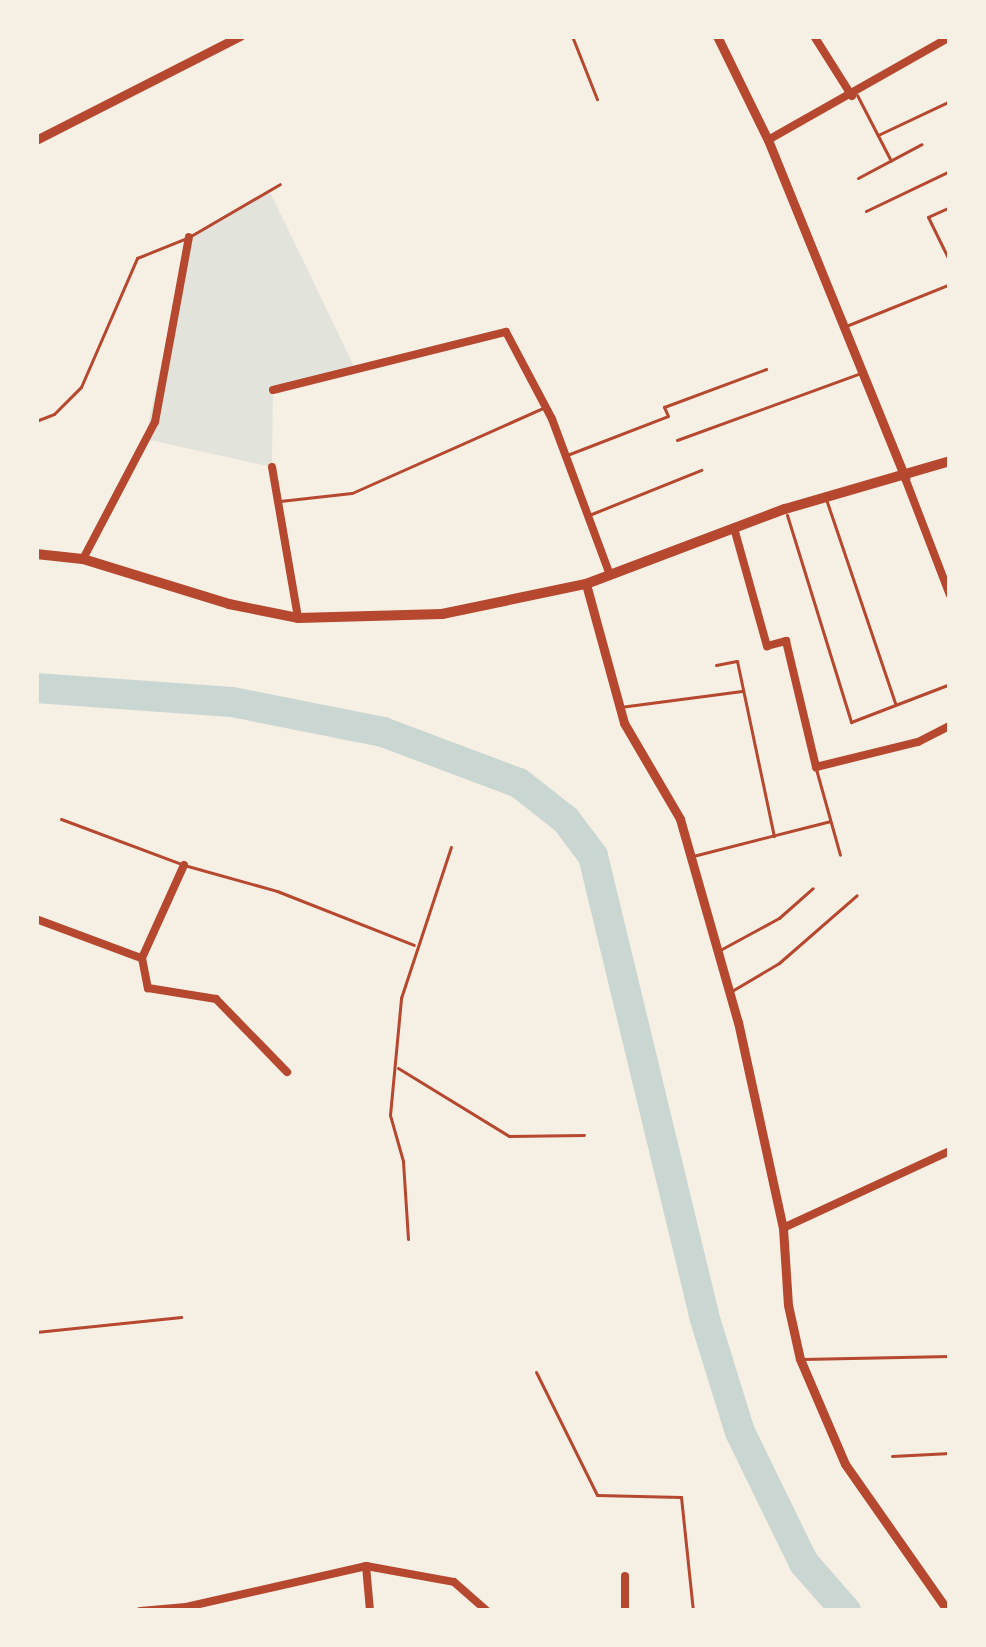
<!DOCTYPE html>
<style>
body{margin:0}
#map{position:relative;width:986px;height:1647px;overflow:hidden;background:#f6efe4;font-family:Helvetica,sans-serif}
div>[style]{position:absolute}
.green>*{inset:0;background:#e2e4dc}
.river>*{height:30px;margin:-15px;padding:0 15px;transform-origin:15px;border-radius:15px;background:#c9d6d2}
.service>*{height:3px;margin:-1.5px;padding:0 1.5px;transform-origin:1.5px;border-radius:1.5px;background:#b5482f}
.minor>*{height:8px;margin:-4px;padding:0 4px;transform-origin:4px;border-radius:4px;background:#b5482f}
.tertiary>*{height:9px;margin:-4.5px;padding:0 4.5px;transform-origin:4.5px;border-radius:4.5px;background:#b5482f}
.primary>*{height:10px;margin:-5px;padding:0 5px;transform-origin:5px;border-radius:5px;background:#b5482f}
span{translate:-50% -50%;white-space:nowrap;text-align:center;line-height:1.15;-webkit-text-stroke:9px #f6efe4;paint-order:stroke}
.frame{position:absolute;inset:0;border:39px solid #f6efe4;pointer-events:none}
</style>
<div id="map">
<div class="green">
<div style="clip-path:polygon(270px 192px,354px 366px,273px 390px,272px 467px,145px 439px,189px 237px)"></div>
</div>
<div class="river">
<div style="left:36px;top:688px;width:196px;rotate:4.1deg"></div>
<div style="left:232px;top:702px;width:154px;rotate:11.2deg"></div>
<div style="left:383px;top:732px;width:145px;rotate:20.6deg"></div>
<div style="left:519px;top:783px;width:60px;rotate:38.2deg"></div>
<div style="left:566px;top:820px;width:45px;rotate:53.1deg"></div>
<div style="left:593px;top:856px;width:473px;rotate:76.4deg"></div>
<div style="left:704px;top:1316px;width:121px;rotate:72.8deg"></div>
<div style="left:740px;top:1432px;width:146px;rotate:64deg"></div>
<div style="left:804px;top:1563px;width:64px;rotate:48.8deg"></div>
</div>
<div class="service">
<div style="left:572px;top:36px;width:68px;rotate:68.4deg"></div>
<div style="left:857px;top:95px;width:74px;rotate:62.7deg"></div>
<div style="left:878px;top:135px;width:80px;rotate:-25.3deg"></div>
<div style="left:858px;top:178px;width:72px;rotate:-28deg"></div>
<div style="left:950px;top:207px;width:24px;rotate:156deg"></div>
<div style="left:928px;top:217px;width:50px;rotate:63.9deg"></div>
<div style="left:866px;top:211px;width:93px;rotate:-25.5deg"></div>
<div style="left:846px;top:326px;width:112px;rotate:-22deg"></div>
<div style="left:36px;top:421px;width:19px;rotate:-21deg"></div>
<div style="left:54px;top:414px;width:38px;rotate:-45deg"></div>
<div style="left:81px;top:387px;width:141px;rotate:-66.5deg"></div>
<div style="left:137px;top:258px;width:56px;rotate:-22deg"></div>
<div style="left:189px;top:237px;width:105px;rotate:-30.2deg"></div>
<div style="left:677px;top:440px;width:196px;rotate:-20deg"></div>
<div style="left:567px;top:455px;width:108px;rotate:-21.1deg"></div>
<div style="left:668px;top:416px;width:10px;rotate:-114deg"></div>
<div style="left:664px;top:407px;width:109px;rotate:-20.4deg"></div>
<div style="left:280px;top:501px;width:72px;rotate:-6.3deg"></div>
<div style="left:352px;top:493px;width:211px;rotate:-24deg"></div>
<div style="left:827px;top:502px;width:212px;rotate:71.3deg"></div>
<div style="left:589px;top:515px;width:121px;rotate:-21.9deg"></div>
<div style="left:787px;top:515px;width:217px;rotate:72.8deg"></div>
<div style="left:851px;top:722px;width:106px;rotate:-21deg"></div>
<div style="left:716px;top:665px;width:21px;rotate:-11deg"></div>
<div style="left:737px;top:661px;width:179px;rotate:78.1deg"></div>
<div style="left:620px;top:707px;width:123px;rotate:-7.5deg"></div>
<div style="left:816px;top:769px;width:89px;rotate:74.4deg"></div>
<div style="left:61px;top:819px;width:131px;rotate:20.5deg"></div>
<div style="left:184px;top:865px;width:97px;rotate:15.6deg"></div>
<div style="left:277px;top:891px;width:147px;rotate:21.5deg"></div>
<div style="left:693px;top:856px;width:141px;rotate:-14.3deg"></div>
<div style="left:720px;top:950px;width:67px;rotate:-28.5deg"></div>
<div style="left:779px;top:918px;width:45px;rotate:-41.4deg"></div>
<div style="left:730px;top:992px;width:57px;rotate:-30.6deg"></div>
<div style="left:779px;top:963px;width:103px;rotate:-41.1deg"></div>
<div style="left:398px;top:1068px;width:130px;rotate:31.5deg"></div>
<div style="left:509px;top:1136px;width:75px;rotate:-0.8deg"></div>
<div style="left:408px;top:1239px;width:78px;rotate:-93.7deg"></div>
<div style="left:403px;top:1161px;width:48px;rotate:-105.8deg"></div>
<div style="left:390px;top:1115px;width:118px;rotate:-84.6deg"></div>
<div style="left:401px;top:998px;width:159px;rotate:-71.7deg"></div>
<div style="left:36px;top:1332px;width:146px;rotate:-5.9deg"></div>
<div style="left:802px;top:1359px;width:148px;rotate:-1.2deg"></div>
<div style="left:536px;top:1372px;width:137px;rotate:63.6deg"></div>
<div style="left:597px;top:1495px;width:84px;rotate:1.4deg"></div>
<div style="left:681px;top:1497px;width:115px;rotate:84deg"></div>
<div style="left:892px;top:1456px;width:58px;rotate:-3deg"></div>
</div>
<div class="minor">
<div style="left:814px;top:36px;width:71px;rotate:57.7deg"></div>
<div style="left:768px;top:140px;width:209px;rotate:-29.5deg"></div>
<div style="left:273px;top:390px;width:240px;rotate:-14deg"></div>
<div style="left:506px;top:332px;width:98px;rotate:62.1deg"></div>
<div style="left:552px;top:419px;width:166px;rotate:69.6deg"></div>
<div style="left:272px;top:467px;width:153px;rotate:80.2deg"></div>
<div style="left:905px;top:478px;width:125px;rotate:69deg"></div>
<div style="left:734px;top:528px;width:123px;rotate:74.4deg"></div>
<div style="left:767px;top:646px;width:20px;rotate:-15deg"></div>
<div style="left:786px;top:641px;width:130px;rotate:76.6deg"></div>
<div style="left:816px;top:767px;width:105px;rotate:-13.8deg"></div>
<div style="left:918px;top:742px;width:36px;rotate:-27deg"></div>
<div style="left:83px;top:559px;width:155px;rotate:-62.3deg"></div>
<div style="left:155px;top:422px;width:188px;rotate:-79.6deg"></div>
<div style="left:184px;top:865px;width:102px;rotate:114.3deg"></div>
<div style="left:142px;top:958px;width:31px;rotate:79deg"></div>
<div style="left:148px;top:988px;width:69px;rotate:9.2deg"></div>
<div style="left:216px;top:999px;width:102px;rotate:45.8deg"></div>
<div style="left:36px;top:919px;width:112px;rotate:20.4deg"></div>
<div style="left:783px;top:1228px;width:184px;rotate:-24.8deg"></div>
<div style="left:366px;top:1566px;width:45px;rotate:84.9deg"></div>
<div style="left:625px;top:1576px;width:35px;rotate:90deg"></div>
<div style="left:140px;top:1611px;width:46px;rotate:-5deg"></div>
<div style="left:186px;top:1607px;width:185px;rotate:-12.8deg"></div>
<div style="left:366px;top:1566px;width:89px;rotate:10.3deg"></div>
<div style="left:454px;top:1582px;width:44px;rotate:41.3deg"></div>
</div>
<div class="tertiary">
<div style="left:717px;top:36px;width:116px;rotate:63.9deg"></div>
<div style="left:768px;top:140px;width:365px;rotate:67.9deg"></div>
<div style="left:36px;top:140px;width:229px;rotate:-27deg"></div>
<div style="left:586px;top:584px;width:144px;rotate:74.7deg"></div>
<div style="left:624px;top:723px;width:111px;rotate:59.7deg"></div>
<div style="left:680px;top:819px;width:211px;rotate:74.1deg"></div>
<div style="left:738px;top:1022px;width:211px;rotate:77.7deg"></div>
<div style="left:783px;top:1228px;width:77px;rotate:86.3deg"></div>
<div style="left:788px;top:1305px;width:55px;rotate:77.5deg"></div>
<div style="left:800px;top:1359px;width:114px;rotate:66.8deg"></div>
<div style="left:845px;top:1464px;width:179px;rotate:55deg"></div>
</div>
<div class="primary">
<div style="left:36px;top:554px;width:47px;rotate:6.1deg"></div>
<div style="left:83px;top:559px;width:153px;rotate:17.1deg"></div>
<div style="left:229px;top:604px;width:70px;rotate:11.5deg"></div>
<div style="left:298px;top:618px;width:144px;rotate:-1.6deg"></div>
<div style="left:442px;top:614px;width:147px;rotate:-11.8deg"></div>
<div style="left:586px;top:584px;width:213px;rotate:-20.7deg"></div>
<div style="left:785px;top:509px;width:172px;rotate:-16.2deg"></div>
</div>
<div class="frame"></div>
</div>
